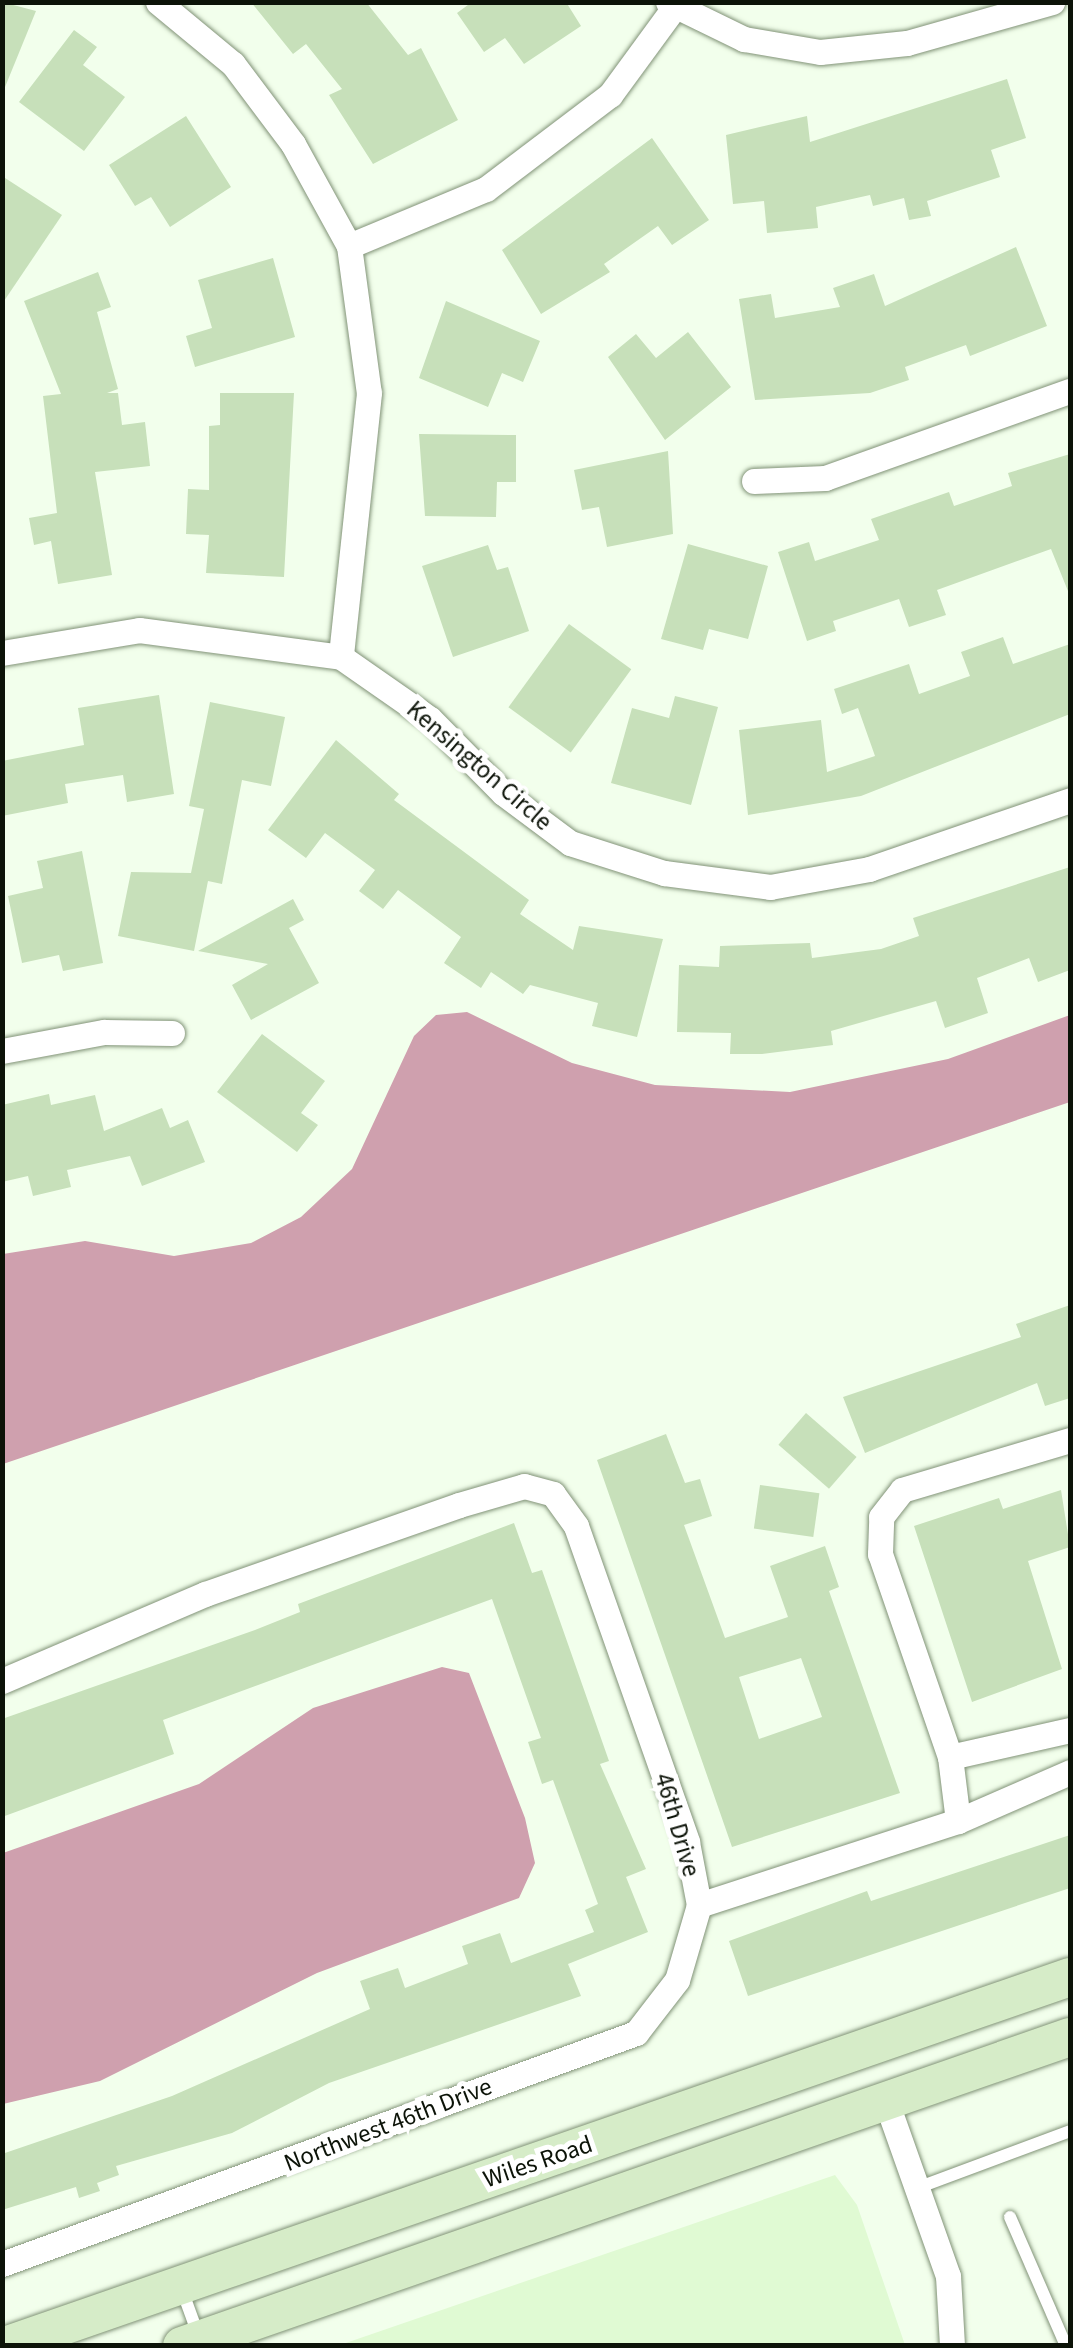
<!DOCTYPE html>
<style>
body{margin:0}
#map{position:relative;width:1073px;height:2348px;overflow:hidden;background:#f2ffec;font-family:"Source Sans 3",sans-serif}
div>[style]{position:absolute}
.built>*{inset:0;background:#e0fad3}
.water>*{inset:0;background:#cfa0ae}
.building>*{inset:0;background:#c7e0ba;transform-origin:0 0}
.roads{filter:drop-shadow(0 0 2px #819377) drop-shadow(0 0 2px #819377)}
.service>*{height:12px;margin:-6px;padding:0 6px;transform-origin:6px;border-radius:6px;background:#fff}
.minor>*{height:25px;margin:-12.5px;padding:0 12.5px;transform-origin:12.5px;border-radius:12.5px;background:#fff}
.secondary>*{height:38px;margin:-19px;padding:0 19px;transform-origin:19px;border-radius:19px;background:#d6ecc8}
span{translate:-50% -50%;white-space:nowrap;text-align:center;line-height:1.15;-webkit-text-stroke:10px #fff;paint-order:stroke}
.street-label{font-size:25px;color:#0c1308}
.frame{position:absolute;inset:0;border:5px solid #0c1308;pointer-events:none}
</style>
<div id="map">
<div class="built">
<div style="clip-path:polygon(835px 2175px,857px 2205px,905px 2345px,340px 2345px)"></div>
</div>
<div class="water">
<div style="clip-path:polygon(467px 1012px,572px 1063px,655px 1085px,790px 1092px,948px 1059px,1070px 1015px,1070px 1102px,3px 1464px,3px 1254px,85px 1241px,174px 1256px,251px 1243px,301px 1217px,352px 1169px,414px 1036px,436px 1015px)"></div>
<div style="clip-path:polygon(442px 1667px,469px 1673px,525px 1818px,535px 1863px,519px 1898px,317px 1973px,100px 2081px,3px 2104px,3px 1853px,199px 1784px,313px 1708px)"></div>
</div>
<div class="building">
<div style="clip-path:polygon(2px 2px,36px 11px,3px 92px,2px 92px)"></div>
<div style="clip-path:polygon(251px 2px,366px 2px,408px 55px,421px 48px,458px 120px,373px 164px,329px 95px,342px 89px,306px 44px,293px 54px)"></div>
<div style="clip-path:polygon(472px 2px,566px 2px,581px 26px,524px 64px,505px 38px,484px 52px,457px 13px)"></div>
<div style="clip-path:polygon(74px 30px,97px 47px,83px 65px,125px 97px,84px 151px,19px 102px)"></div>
<div style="clip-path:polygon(1007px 79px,1026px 138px,991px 150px,1000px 177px,927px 201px,931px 216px,909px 220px,904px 198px,873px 206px,870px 195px,816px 207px,818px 228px,767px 233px,764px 201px,733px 204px,726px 135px,807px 116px,810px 142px)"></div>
<div style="clip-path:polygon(186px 116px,231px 187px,170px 227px,151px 197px,135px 206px,109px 165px)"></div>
<div style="clip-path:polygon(652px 138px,709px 220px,672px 245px,658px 226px,604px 264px,610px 272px,541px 314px,502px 250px)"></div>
<div style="clip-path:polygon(2px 176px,62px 215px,2px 304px)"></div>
<div style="clip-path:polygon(1016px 247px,1047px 326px,970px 356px,966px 345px,905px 367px,909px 380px,870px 393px,755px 400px,739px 299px,771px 294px,775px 318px,840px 307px,833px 288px,874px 274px,885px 306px)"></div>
<div style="clip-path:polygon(273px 258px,295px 337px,195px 367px,186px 336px,212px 328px,198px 280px)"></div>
<div style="clip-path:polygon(98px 272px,111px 307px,97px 312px,118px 389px,107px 393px,118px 393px,122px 425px,145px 422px,150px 466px,95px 472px,112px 575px,58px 584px,51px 541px,34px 545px,29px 518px,57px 513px,43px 396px,61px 394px,24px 301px)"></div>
<div style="clip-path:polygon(446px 301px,540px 341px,523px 382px,502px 373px,488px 407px,419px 378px)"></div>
<div style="clip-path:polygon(688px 332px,731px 387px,665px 440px,608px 357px,636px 334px,656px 358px)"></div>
<div style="clip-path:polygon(220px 393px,294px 393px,284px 577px,206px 573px,209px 535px,186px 534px,188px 489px,209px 490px,209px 426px,220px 425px)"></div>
<div style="clip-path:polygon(419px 434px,516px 435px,516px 482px,497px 482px,496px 517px,425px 516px)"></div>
<div style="clip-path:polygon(668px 451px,673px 534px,607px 547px,599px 507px,582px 510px,574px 470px)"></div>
<div style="clip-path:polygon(1070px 454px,1070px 596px,1051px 549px,937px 590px,946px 615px,909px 627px,899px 599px,833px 621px,836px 631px,807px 641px,778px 552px,809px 542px,815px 561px,879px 540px,871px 519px,949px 492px,954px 506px,1012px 486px,1008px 473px)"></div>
<div style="clip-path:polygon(688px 544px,768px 566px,748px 639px,709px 629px,703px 650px,661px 639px)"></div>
<div style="clip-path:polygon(488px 545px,497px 570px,508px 567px,529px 631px,453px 657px,422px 566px)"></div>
<div style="left:569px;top:624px;width:77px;height:103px;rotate:36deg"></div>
<div style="clip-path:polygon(1003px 637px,1013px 664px,1070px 644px,1070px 714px,861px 796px,748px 815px,739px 730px,821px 720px,827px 772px,875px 756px,858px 708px,842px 714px,834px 689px,909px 664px,919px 694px,970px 676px,961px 652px)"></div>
<div style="clip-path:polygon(159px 695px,174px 794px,127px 802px,123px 775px,65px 784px,68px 803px,2px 816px,2px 761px,84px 745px,78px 708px)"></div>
<div style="clip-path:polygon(675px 696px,718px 707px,691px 805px,611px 783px,632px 708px,669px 718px)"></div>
<div style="clip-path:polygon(210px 702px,285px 717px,271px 786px,242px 780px,222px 884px,208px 881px,194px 951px,118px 936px,131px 872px,191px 873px,204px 809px,189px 806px)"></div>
<div style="clip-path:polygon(336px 740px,399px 794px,394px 800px,529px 900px,520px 914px,573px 950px,579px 926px,663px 939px,637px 1037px,592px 1026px,598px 1003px,530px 985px,523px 994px,491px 972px,481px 988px,444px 963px,461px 937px,398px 890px,383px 909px,359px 891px,375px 870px,325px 833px,306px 858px,268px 830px)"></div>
<div style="clip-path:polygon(82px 851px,103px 963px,63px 971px,59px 955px,22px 963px,8px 896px,43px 888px,37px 861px)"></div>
<div style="clip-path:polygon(1070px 867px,1070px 970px,1038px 982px,1029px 958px,977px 978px,988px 1013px,945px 1028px,936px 1001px,831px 1031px,833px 1045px,762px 1054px,730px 1054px,731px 1033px,677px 1032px,679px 965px,719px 967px,720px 946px,810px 943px,812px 958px,881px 949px,919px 936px,913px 918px)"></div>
<div style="clip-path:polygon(293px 899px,304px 920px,289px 928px,319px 983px,251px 1020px,232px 985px,268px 964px,198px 951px)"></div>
<div style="clip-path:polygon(262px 1034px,325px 1081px,301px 1113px,318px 1125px,297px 1152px,217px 1092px)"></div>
<div style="clip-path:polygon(49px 1094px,51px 1105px,95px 1095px,104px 1131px,162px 1108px,170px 1128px,188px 1120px,205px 1162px,142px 1186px,130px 1156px,67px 1170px,71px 1187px,33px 1196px,28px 1176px,2px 1182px,2px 1105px)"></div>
<div style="clip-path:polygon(1070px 1305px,1070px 1398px,1045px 1406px,1037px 1383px,865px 1453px,843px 1397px,1021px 1337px,1016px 1324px)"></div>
<div style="left:806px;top:1413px;width:67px;height:42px;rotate:41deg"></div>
<div style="clip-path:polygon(evenodd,666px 1434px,685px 1483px,700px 1479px,712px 1516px,684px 1525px,725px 1638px,788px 1617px,770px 1566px,825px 1546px,839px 1587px,829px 1591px,900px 1793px,732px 1847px,597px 1460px,666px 1434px,801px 1658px,822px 1717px,759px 1739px,739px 1677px,801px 1658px)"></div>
<div style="left:760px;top:1485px;width:60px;height:44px;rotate:8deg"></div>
<div style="clip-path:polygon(1061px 1490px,1070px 1547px,1028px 1561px,1062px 1669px,972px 1702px,914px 1526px,999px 1498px,1003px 1509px)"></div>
<div style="clip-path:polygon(514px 1523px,532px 1573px,542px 1570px,609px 1761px,600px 1764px,646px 1869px,626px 1877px,648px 1932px,568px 1964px,581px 1996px,329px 2083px,232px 2133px,116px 2166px,119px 2175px,97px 2183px,100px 2191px,79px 2198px,76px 2187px,2px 2210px,2px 2154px,172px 2096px,370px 2009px,360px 1981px,398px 1968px,405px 1988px,468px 1964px,462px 1946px,500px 1933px,511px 1963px,594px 1932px,585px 1910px,598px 1904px,553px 1780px,542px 1784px,528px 1742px,541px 1738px,492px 1599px,163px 1720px,174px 1754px,2px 1817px,2px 1719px,255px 1630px,300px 1612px,298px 1604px)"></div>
<div style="clip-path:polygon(1070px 1835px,1070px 1888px,748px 1996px,729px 1941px,867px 1891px,871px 1901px)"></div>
</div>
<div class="roads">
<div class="service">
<div style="left:917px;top:2188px;width:163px;rotate:-20.4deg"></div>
<div style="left:1010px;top:2217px;width:141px;rotate:66.5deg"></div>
<div style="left:182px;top:2290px;width:50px;rotate:70.1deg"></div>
</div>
<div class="minor">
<div style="left:158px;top:2px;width:97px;rotate:39.6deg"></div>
<div style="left:233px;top:64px;width:100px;rotate:53.1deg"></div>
<div style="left:293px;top:144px;width:116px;rotate:61.2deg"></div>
<div style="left:349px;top:246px;width:148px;rotate:82.3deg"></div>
<div style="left:369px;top:393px;width:265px;rotate:96.1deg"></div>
<div style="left:668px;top:2px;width:85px;rotate:26deg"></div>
<div style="left:744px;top:39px;width:77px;rotate:9.7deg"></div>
<div style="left:820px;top:52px;width:87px;rotate:-5.9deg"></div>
<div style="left:907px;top:43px;width:151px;rotate:-15.8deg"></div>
<div style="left:349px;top:246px;width:148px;rotate:-22.6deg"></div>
<div style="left:486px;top:189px;width:156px;rotate:-37.2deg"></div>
<div style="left:610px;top:95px;width:107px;rotate:-53.8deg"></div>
<div style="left:754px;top:481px;width:71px;rotate:-2.4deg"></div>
<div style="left:825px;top:478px;width:260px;rotate:-19.6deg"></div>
<div style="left:2px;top:653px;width:139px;rotate:-9.5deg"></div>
<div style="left:139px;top:630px;width:204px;rotate:7.6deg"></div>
<div style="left:341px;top:657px;width:108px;rotate:34.9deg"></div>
<div style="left:430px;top:719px;width:104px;rotate:45.4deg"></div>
<div style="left:503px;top:793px;width:84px;rotate:36.7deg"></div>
<div style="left:570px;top:843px;width:99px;rotate:17.7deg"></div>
<div style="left:664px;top:873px;width:107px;rotate:7.5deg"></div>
<div style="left:770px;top:887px;width:101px;rotate:-10.3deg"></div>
<div style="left:869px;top:869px;width:213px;rotate:-18.9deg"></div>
<div style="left:2px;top:1051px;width:104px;rotate:-10.6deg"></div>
<div style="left:104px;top:1032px;width:68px;rotate:0.8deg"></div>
<div style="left:2px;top:1681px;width:221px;rotate:-23.2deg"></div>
<div style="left:205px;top:1594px;width:269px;rotate:-19.3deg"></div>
<div style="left:459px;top:1505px;width:68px;rotate:-16.3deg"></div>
<div style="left:524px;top:1486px;width:30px;rotate:15deg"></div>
<div style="left:553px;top:1494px;width:39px;rotate:54deg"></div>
<div style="left:576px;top:1526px;width:335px;rotate:70.6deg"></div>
<div style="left:687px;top:1842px;width:64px;rotate:79.2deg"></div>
<div style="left:699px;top:1905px;width:78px;rotate:106.3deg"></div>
<div style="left:677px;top:1980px;width:67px;rotate:127.7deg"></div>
<div style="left:636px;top:2033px;width:675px;rotate:159.98deg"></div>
<div style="left:950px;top:1757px;width:123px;rotate:-12.7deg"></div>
<div style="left:958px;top:1821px;width:64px;rotate:-97.1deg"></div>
<div style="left:950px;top:1757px;width:215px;rotate:-109deg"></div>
<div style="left:880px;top:1554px;width:37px;rotate:-88deg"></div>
<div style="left:881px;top:1517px;width:34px;rotate:-52deg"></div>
<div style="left:902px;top:1490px;width:175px;rotate:-16.6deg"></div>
<div style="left:699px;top:1905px;width:272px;rotate:-18deg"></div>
<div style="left:958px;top:1821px;width:122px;rotate:-23.6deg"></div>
<div style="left:886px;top:2101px;width:186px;rotate:70.5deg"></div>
<div style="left:948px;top:2276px;width:70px;rotate:86.7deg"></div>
</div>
<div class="secondary">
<div style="left:5px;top:2346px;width:1127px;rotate:-19.11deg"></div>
<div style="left:182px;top:2346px;width:940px;rotate:-19.19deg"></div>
</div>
</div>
<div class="street-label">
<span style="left:479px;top:766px;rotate:41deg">Kensington Circle</span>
<span style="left:677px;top:1825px;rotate:74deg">46th Drive</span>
<span style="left:388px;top:2125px;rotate:-21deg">Northwest 46th Drive</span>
<span style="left:538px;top:2162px;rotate:-19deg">Wiles Road</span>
</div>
<div class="frame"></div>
</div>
